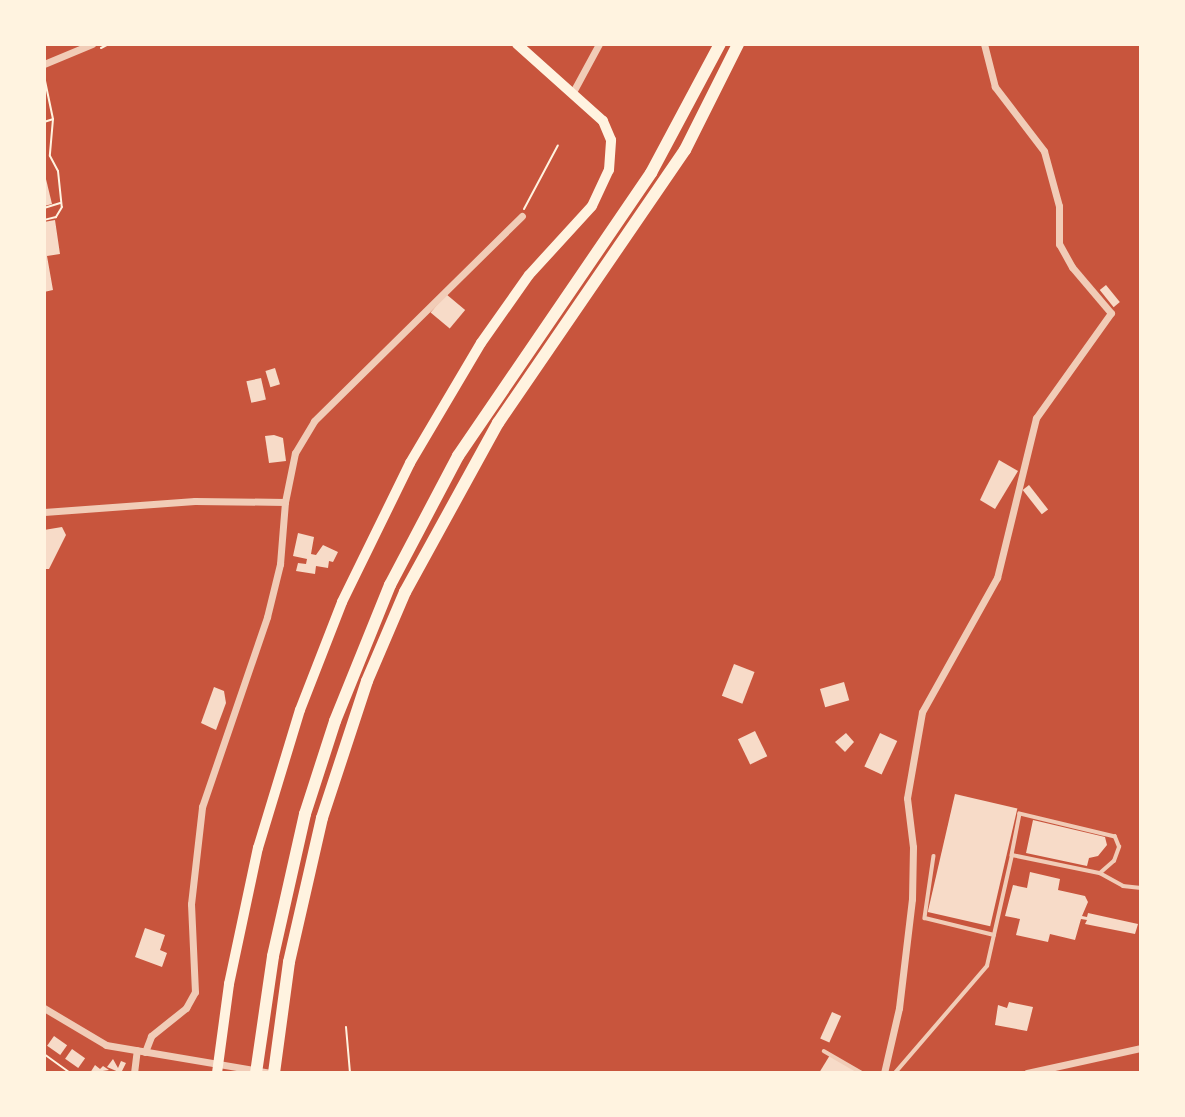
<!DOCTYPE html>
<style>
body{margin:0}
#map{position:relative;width:1185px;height:1117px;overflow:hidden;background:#c8553d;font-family:Inter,sans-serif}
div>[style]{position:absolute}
.building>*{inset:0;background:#f7dbc8;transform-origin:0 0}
.path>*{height:2px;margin:-1px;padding:0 1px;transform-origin:1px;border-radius:1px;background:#fff3e0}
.service>*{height:3.5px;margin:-1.75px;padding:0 1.75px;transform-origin:1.75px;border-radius:1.75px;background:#f1ccb7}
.minor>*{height:7px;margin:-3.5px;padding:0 3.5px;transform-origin:3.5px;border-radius:3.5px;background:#f1ccb7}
.secondary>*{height:10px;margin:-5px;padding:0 5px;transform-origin:5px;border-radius:5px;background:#fff3e0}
.motorway>*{height:12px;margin:-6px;padding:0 6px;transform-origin:6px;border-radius:6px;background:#fff3e0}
span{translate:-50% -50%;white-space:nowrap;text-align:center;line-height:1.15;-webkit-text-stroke:5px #fff3e0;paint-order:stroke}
.frame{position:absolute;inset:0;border:46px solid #fff3e0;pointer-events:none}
</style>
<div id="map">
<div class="building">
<div style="clip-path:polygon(45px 175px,52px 204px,44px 206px,44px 176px)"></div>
<div style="clip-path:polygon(55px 220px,60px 254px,47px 256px,53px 290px,44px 292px,44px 222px)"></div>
<div style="left:1106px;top:285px;width:22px;height:8px;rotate:51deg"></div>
<div style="left:446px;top:294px;width:25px;height:24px;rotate:40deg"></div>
<div style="left:275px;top:368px;width:17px;height:10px;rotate:73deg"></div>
<div style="left:261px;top:378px;width:22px;height:15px;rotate:77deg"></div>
<div style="clip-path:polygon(274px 435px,283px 438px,286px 461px,269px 463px,265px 436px)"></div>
<div style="clip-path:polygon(999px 460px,1018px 471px,995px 509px,980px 500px)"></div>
<div style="left:1029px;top:485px;width:31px;height:8px;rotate:52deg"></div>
<div style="clip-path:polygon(62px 527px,66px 535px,49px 569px,44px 569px,44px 530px)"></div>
<div style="clip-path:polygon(298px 533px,314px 537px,311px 554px,316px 555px,323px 545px,338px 552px,333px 562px,329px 561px,328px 568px,316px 566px,315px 574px,296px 571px,298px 563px,306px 564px,307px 559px,293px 556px)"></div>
<div style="left:734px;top:664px;width:22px;height:34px;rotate:21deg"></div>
<div style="left:844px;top:682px;width:19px;height:25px;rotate:74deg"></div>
<div style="clip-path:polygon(214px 687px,224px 691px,226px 703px,216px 730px,201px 723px)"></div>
<div style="left:755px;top:731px;width:28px;height:19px;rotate:64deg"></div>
<div style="clip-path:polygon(846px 733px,854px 742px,845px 752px,835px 742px)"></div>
<div style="left:880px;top:733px;width:19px;height:37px;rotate:25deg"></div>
<div style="left:955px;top:794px;width:64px;height:121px;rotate:13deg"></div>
<div style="clip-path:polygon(1033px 820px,1105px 837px,1107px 845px,1098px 856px,1089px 858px,1087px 866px,1026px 853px)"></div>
<div style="clip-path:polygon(1030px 872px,1060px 879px,1058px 890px,1085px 896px,1088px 902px,1082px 916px,1087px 917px,1088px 913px,1138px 924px,1135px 934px,1085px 924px,1087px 920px,1081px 919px,1075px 940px,1050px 934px,1048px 942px,1016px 935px,1020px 919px,1005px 916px,1013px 885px,1027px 888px)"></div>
<div style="clip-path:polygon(145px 928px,165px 935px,160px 950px,167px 953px,162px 967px,135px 957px)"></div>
<div style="clip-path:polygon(1009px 1002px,1033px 1007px,1027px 1031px,995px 1025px,998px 1005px,1007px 1008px)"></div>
<div style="left:832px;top:1012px;width:10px;height:29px;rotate:24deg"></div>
<div style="left:54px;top:1036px;width:16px;height:12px;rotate:35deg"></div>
<div style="left:72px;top:1049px;width:16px;height:12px;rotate:35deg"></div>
<div style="clip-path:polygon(830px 1055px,855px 1070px,853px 1073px,819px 1073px)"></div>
<div style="clip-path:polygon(113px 1059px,118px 1068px,121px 1061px,126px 1063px,121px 1073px,107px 1067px)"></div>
<div style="clip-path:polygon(95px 1065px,100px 1069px,103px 1066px,109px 1070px,90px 1073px)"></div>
</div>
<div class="path">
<div style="left:101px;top:48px;width:9px;rotate:-27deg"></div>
<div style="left:44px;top:76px;width:44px;rotate:78.2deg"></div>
<div style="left:53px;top:119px;width:37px;rotate:95deg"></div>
<div style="left:50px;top:156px;width:17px;rotate:62deg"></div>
<div style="left:58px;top:171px;width:36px;rotate:84deg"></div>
<div style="left:62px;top:207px;width:12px;rotate:121deg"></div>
<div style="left:56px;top:217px;width:12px;rotate:166deg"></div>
<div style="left:44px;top:122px;width:9px;rotate:-18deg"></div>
<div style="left:44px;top:208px;width:17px;rotate:-17deg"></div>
<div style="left:524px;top:209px;width:72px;rotate:-62deg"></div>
<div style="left:346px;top:1027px;width:46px;rotate:85deg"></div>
<div style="left:44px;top:1054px;width:32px;rotate:36deg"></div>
</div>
<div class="service">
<div style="left:934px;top:856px;width:63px;rotate:98.3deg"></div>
<div style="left:925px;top:918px;width:71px;rotate:13.8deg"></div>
<div style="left:1100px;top:873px;width:18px;rotate:-41deg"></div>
<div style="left:1114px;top:861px;width:15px;rotate:-70deg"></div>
<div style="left:1119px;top:847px;width:11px;rotate:-112deg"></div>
<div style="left:1115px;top:837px;width:98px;rotate:-166.4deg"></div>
<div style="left:1020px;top:814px;width:42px;rotate:101deg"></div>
<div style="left:1012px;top:855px;width:90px;rotate:11.6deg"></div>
<div style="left:1100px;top:873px;width:26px;rotate:29deg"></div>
<div style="left:1123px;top:886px;width:18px;rotate:6deg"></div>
<div style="left:824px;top:1051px;width:44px;rotate:30.1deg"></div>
<div style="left:895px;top:1073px;width:141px;rotate:-49.3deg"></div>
<div style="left:987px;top:966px;width:114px;rotate:-77.3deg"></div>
</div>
<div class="minor">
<div style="left:44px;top:64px;width:52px;rotate:-22.6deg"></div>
<div style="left:573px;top:92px;width:55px;rotate:-61.6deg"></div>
<div style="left:44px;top:512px;width:151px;rotate:-4.2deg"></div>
<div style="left:195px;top:501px;width:90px;rotate:0.6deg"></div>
<div style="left:285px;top:502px;width:50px;rotate:-78.5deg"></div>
<div style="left:295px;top:453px;width:37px;rotate:-59deg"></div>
<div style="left:314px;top:421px;width:292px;rotate:-44.6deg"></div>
<div style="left:44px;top:1008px;width:72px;rotate:30.8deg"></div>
<div style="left:106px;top:1045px;width:167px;rotate:9.6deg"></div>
<div style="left:145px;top:1052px;width:17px;rotate:-69deg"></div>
<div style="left:151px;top:1036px;width:45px;rotate:-38.7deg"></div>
<div style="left:186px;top:1008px;width:18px;rotate:-61deg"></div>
<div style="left:195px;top:992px;width:88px;rotate:-92.6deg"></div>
<div style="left:191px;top:904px;width:98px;rotate:-83.5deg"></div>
<div style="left:202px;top:807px;width:201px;rotate:-71.1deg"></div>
<div style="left:267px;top:617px;width:55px;rotate:-76.2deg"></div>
<div style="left:280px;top:564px;width:62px;rotate:-85.4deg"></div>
<div style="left:134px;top:1073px;width:23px;rotate:-83deg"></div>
<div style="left:884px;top:1073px;width:67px;rotate:-77deg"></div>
<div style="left:899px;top:1008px;width:110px;rotate:-83.2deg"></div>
<div style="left:912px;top:899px;width:52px;rotate:-88.9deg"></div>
<div style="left:913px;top:847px;width:49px;rotate:-97deg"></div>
<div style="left:907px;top:798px;width:87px;rotate:-80.1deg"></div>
<div style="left:922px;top:712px;width:154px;rotate:-60.8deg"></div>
<div style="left:997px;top:578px;width:165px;rotate:-76.3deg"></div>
<div style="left:1036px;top:418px;width:129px;rotate:-54.5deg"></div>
<div style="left:1111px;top:313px;width:60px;rotate:-130.3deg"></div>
<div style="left:1072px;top:267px;width:26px;rotate:-119deg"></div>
<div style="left:1059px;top:244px;width:38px;rotate:-90deg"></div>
<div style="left:1059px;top:206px;width:57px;rotate:-105.3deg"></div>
<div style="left:1044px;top:151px;width:81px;rotate:-127.4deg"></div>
<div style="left:995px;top:87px;width:44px;rotate:-104.3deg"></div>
<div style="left:1027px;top:1073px;width:117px;rotate:-12.4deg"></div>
</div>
<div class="secondary">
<div style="left:217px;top:1073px;width:90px;rotate:-82.3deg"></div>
<div style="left:229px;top:984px;width:139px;rotate:-78deg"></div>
<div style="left:258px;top:848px;width:144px;rotate:-73.1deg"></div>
<div style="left:300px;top:710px;width:116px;rotate:-68.7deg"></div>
<div style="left:342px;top:602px;width:155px;rotate:-63.9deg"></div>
<div style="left:410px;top:463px;width:139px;rotate:-59.4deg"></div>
<div style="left:481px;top:343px;width:83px;rotate:-54.8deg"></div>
<div style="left:529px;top:275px;width:93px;rotate:-47.6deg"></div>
<div style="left:592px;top:206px;width:40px;rotate:-65deg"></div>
<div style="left:609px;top:170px;width:30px;rotate:-86deg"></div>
<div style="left:611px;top:140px;width:21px;rotate:-113deg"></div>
<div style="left:603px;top:121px;width:115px;rotate:-138.2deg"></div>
</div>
<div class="motorway">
<div style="left:256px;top:1073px;width:118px;rotate:-81.7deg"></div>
<div style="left:273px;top:956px;width:146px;rotate:-77.3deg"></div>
<div style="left:305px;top:814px;width:98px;rotate:-72.1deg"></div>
<div style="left:335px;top:721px;width:147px;rotate:-68deg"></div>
<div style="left:390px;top:585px;width:146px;rotate:-62.2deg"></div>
<div style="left:458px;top:456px;width:343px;rotate:-55.7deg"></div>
<div style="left:651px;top:173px;width:146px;rotate:-61.9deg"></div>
<div style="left:274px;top:1073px;width:112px;rotate:-82.3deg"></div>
<div style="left:289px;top:962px;width:148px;rotate:-77.1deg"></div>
<div style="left:322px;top:818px;width:144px;rotate:-71.8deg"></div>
<div style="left:367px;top:681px;width:97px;rotate:-66.9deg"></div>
<div style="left:405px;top:592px;width:193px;rotate:-61.2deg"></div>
<div style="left:498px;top:423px;width:331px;rotate:-55.6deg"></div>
<div style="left:685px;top:150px;width:119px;rotate:-63.4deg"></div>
</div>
<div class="frame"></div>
</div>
